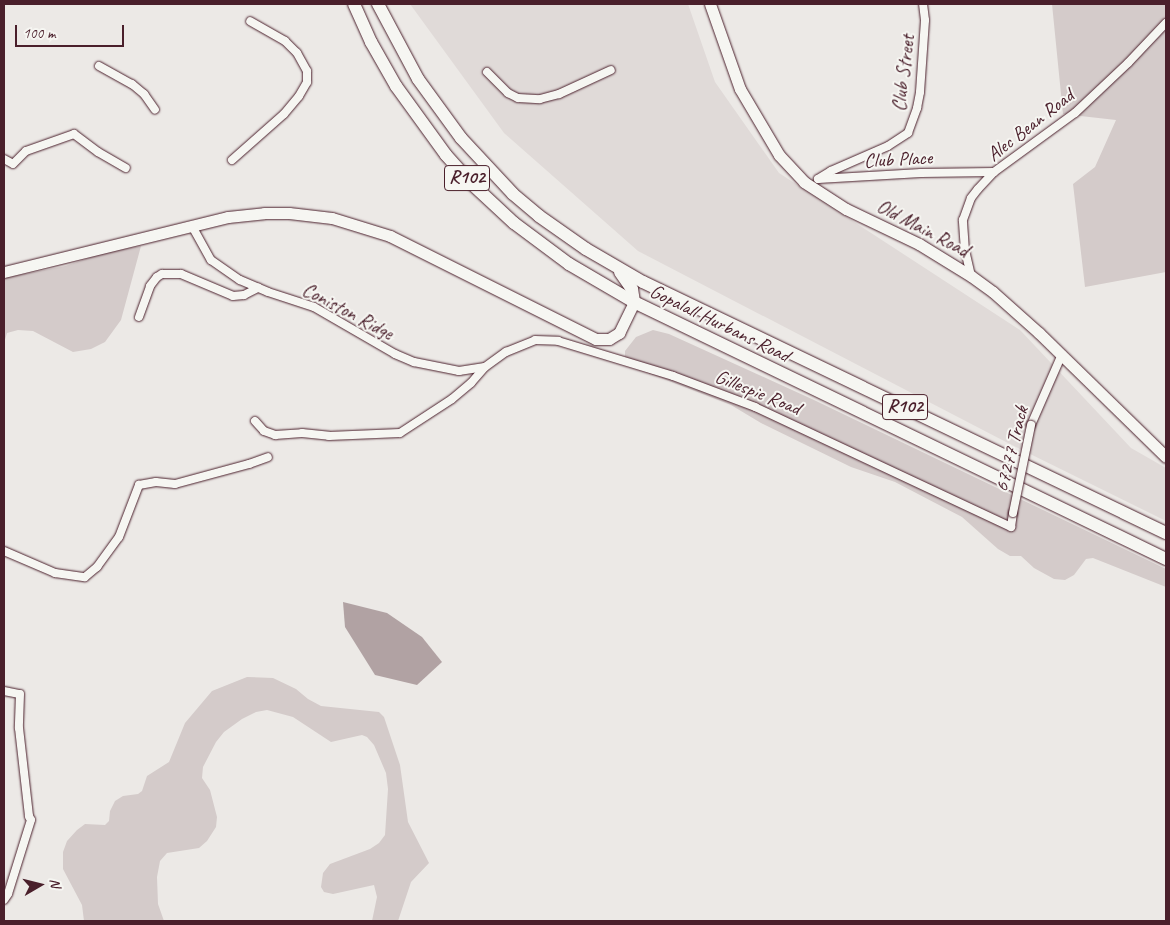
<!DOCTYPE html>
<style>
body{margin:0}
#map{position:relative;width:1170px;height:925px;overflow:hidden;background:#ece9e6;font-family:Caveat,sans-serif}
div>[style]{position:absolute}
.built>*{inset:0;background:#e0dad8}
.green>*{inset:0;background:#d4cbca}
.water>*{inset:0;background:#b1a2a3}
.roads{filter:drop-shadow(0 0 1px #4a1f2b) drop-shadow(0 0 1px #4a1f2b)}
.street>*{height:8px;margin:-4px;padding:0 4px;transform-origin:4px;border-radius:4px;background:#f6f6f2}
.secondary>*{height:11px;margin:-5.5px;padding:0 5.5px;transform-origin:5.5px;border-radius:5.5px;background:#f6f6f2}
.primary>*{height:12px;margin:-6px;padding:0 6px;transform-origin:6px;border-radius:6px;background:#f6f6f2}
.bridges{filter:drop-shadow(0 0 1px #4a1f2b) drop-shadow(0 0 1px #4a1f2b)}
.street-bridge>*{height:8px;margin:-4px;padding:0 4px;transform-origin:4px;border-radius:4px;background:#f6f6f2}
span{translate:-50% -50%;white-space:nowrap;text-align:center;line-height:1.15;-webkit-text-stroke:4px #f6f6f2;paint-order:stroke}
.shield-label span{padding:1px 4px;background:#f6f6f2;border:1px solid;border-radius:4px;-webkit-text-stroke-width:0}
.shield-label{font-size:19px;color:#4a1f2b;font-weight:700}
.street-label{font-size:20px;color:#4a1f2b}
.frame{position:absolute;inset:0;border:5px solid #4a1f2b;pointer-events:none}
.north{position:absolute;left:15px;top:860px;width:50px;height:50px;-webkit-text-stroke:4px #f6f6f2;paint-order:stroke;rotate:82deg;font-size:14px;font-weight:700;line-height:20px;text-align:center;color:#4a1f2b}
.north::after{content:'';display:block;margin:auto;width:18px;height:22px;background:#4a1f2b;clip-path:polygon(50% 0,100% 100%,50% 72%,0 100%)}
.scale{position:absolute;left:15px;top:25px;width:109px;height:22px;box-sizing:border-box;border:2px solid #4a1f2b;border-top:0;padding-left:6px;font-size:15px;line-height:18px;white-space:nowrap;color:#4a1f2b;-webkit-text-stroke:4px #f6f6f2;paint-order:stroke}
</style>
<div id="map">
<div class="built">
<div style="clip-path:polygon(410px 4px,688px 4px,715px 82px,779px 173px,1020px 330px,1131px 448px,1166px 468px,1166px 521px,1006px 442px,638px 251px,504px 133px)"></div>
</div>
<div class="green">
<div style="clip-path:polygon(1052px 4px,1166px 4px,1166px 272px,1085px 287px,1073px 184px,1095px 167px,1116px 120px,1063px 114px)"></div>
<div style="clip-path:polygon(141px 246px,121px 320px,105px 342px,91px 349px,73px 352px,33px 331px,18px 330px,7px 333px,4px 343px,4px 278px,65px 266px,107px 252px)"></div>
<div style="clip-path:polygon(653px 330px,669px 334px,814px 400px,1166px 569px,1166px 587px,1093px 558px,1086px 559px,1074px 575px,1065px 580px,1054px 579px,1034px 568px,1021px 556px,1010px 556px,998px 549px,962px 517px,895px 482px,851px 467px,761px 423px,731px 405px,625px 364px,625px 351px,636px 337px)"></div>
<div style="clip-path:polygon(247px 677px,273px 678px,296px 689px,308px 699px,321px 706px,379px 712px,384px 717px,400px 765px,408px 822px,429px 863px,411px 882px,398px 921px,372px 921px,377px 897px,374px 885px,333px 894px,324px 892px,321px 887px,323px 873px,330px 864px,370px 849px,379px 843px,385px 835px,388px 789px,386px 773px,374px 745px,367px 737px,362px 735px,331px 742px,293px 717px,267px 710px,256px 712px,242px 719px,224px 732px,216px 742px,203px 767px,202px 778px,210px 790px,217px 817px,216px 827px,207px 841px,199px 848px,167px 853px,160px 861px,157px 877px,158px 904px,164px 921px,84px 921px,82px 905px,63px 869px,63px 852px,67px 841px,77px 830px,85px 824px,105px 825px,109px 821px,110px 811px,115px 801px,123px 796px,138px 794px,142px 791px,147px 776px,169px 762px,185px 723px,212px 691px)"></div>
</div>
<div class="water">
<div style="clip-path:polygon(343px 602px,387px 613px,422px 637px,442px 662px,417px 685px,375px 675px,345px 627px)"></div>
</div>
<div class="roads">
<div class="street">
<div style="left:99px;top:66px;width:38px;rotate:29deg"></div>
<div style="left:132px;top:84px;width:16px;rotate:40deg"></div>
<div style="left:144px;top:94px;width:19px;rotate:55deg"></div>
<div style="left:487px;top:72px;width:30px;rotate:45deg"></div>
<div style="left:508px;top:93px;width:11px;rotate:27deg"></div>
<div style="left:518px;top:98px;width:22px;rotate:3deg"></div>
<div style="left:540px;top:99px;width:20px;rotate:-15deg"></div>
<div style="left:559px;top:94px;width:57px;rotate:-24.8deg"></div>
<div style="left:4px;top:159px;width:10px;rotate:29deg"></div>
<div style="left:13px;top:164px;width:18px;rotate:-45deg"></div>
<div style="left:26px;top:151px;width:51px;rotate:-19.5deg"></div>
<div style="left:74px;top:134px;width:30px;rotate:37deg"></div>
<div style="left:98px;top:152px;width:32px;rotate:30deg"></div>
<div style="left:232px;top:160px;width:69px;rotate:-41.5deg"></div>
<div style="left:284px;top:114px;width:23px;rotate:-50deg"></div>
<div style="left:299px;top:96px;width:16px;rotate:-60deg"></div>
<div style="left:307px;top:82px;width:11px;rotate:-90deg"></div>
<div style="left:307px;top:71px;width:21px;rotate:-119deg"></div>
<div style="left:297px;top:53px;width:17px;rotate:-135deg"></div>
<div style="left:285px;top:41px;width:40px;rotate:-150.3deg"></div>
<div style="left:818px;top:179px;width:15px;rotate:-32deg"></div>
<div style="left:831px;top:171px;width:62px;rotate:-23.7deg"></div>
<div style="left:888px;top:146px;width:24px;rotate:-33deg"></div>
<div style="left:908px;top:133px;width:27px;rotate:-70deg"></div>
<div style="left:917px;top:108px;width:16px;rotate:-79deg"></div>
<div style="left:920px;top:92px;width:72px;rotate:-86deg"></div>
<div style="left:925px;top:20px;width:16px;rotate:-97deg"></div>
<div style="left:818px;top:179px;width:103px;rotate:-3.3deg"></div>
<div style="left:921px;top:173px;width:73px;rotate:-0.8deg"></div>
<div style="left:192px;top:226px;width:39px;rotate:61deg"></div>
<div style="left:211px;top:260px;width:35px;rotate:35deg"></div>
<div style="left:240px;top:280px;width:30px;rotate:23deg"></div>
<div style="left:268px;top:292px;width:48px;rotate:18.1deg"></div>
<div style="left:314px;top:307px;width:94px;rotate:30.1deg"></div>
<div style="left:395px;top:354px;width:21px;rotate:23deg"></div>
<div style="left:414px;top:362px;width:46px;rotate:11.3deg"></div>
<div style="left:459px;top:371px;width:26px;rotate:-9deg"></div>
<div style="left:971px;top:276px;width:26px;rotate:-103deg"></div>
<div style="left:965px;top:251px;width:31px;rotate:-94deg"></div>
<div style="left:963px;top:220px;width:23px;rotate:-70deg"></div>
<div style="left:971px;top:198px;width:11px;rotate:-52deg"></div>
<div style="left:978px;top:189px;width:23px;rotate:-47deg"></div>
<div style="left:994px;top:172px;width:100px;rotate:-36.1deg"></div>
<div style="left:1075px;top:113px;width:73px;rotate:-43.3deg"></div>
<div style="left:1128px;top:63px;width:55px;rotate:-46.5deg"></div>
<div style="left:139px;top:317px;width:33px;rotate:-70deg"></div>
<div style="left:150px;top:286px;width:11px;rotate:-52deg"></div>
<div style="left:157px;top:277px;width:6px;rotate:-31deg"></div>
<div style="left:162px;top:274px;width:19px"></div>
<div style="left:181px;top:274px;width:56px;rotate:22.9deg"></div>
<div style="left:233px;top:296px;width:11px;rotate:-5deg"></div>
<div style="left:244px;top:295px;width:16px;rotate:-27deg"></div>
<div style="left:255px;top:421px;width:13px;rotate:48deg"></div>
<div style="left:264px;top:431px;width:12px;rotate:20deg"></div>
<div style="left:275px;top:435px;width:27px;rotate:-4deg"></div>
<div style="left:302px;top:433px;width:27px;rotate:6deg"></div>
<div style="left:329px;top:436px;width:71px;rotate:-2.4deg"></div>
<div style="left:400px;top:433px;width:62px;rotate:-33.2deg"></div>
<div style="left:452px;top:399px;width:25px;rotate:-40deg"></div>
<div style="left:471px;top:383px;width:21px;rotate:-49deg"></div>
<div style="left:485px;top:367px;width:26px;rotate:-36deg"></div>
<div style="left:506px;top:352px;width:31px;rotate:-22deg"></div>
<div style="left:535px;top:340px;width:23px;rotate:2deg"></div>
<div style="left:558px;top:341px;width:120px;rotate:16.9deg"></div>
<div style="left:673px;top:376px;width:88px;rotate:20.7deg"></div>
<div style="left:755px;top:407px;width:283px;rotate:25.1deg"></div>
<div style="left:1011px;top:527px;width:14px;rotate:-82deg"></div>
<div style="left:1031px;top:425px;width:77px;rotate:-66.4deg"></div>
<div style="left:4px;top:551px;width:56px;rotate:23.3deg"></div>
<div style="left:55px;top:573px;width:30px;rotate:8deg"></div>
<div style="left:85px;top:577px;width:16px;rotate:-40deg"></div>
<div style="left:97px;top:567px;width:37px;rotate:-54deg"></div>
<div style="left:119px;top:537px;width:56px;rotate:-69deg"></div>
<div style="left:139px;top:485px;width:17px;rotate:-10deg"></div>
<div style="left:156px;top:482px;width:19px;rotate:6deg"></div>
<div style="left:175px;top:484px;width:77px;rotate:-15.1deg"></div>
<div style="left:249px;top:464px;width:20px;rotate:-20deg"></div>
<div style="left:4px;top:691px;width:16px;rotate:11deg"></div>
<div style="left:20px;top:694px;width:34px;rotate:92deg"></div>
<div style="left:19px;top:728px;width:89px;rotate:83.5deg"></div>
<div style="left:29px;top:816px;width:4px;rotate:63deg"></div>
<div style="left:31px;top:820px;width:77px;rotate:107.3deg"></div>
<div style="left:8px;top:894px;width:7px;rotate:124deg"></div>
</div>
<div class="secondary">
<div style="left:710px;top:4px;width:90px;rotate:70.6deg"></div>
<div style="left:740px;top:89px;width:77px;rotate:59.4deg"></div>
<div style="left:779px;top:155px;width:37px;rotate:47deg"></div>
<div style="left:804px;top:182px;width:50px;rotate:32.7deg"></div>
<div style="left:846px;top:209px;width:81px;rotate:25.6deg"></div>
<div style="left:919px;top:244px;width:61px;rotate:31.6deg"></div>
<div style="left:971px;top:276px;width:27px;rotate:36deg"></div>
<div style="left:993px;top:292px;width:62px;rotate:41.7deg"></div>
<div style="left:1039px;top:333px;width:177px;rotate:44.3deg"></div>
<div style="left:4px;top:272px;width:231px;rotate:-13.8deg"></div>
<div style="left:228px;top:217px;width:36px;rotate:-6deg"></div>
<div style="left:264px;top:213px;width:25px"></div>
<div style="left:289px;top:213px;width:43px;rotate:6.6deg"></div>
<div style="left:332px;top:218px;width:61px;rotate:17.2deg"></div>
<div style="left:390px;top:236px;width:230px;rotate:26.6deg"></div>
<div style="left:596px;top:339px;width:13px"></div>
<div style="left:609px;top:339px;width:12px;rotate:-31deg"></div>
<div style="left:619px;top:333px;width:34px;rotate:-64deg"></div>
</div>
<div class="primary">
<div style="left:354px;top:4px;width:42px;rotate:65.9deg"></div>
<div style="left:371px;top:42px;width:51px;rotate:60.4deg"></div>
<div style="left:396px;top:86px;width:85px;rotate:54.1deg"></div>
<div style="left:446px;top:155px;width:39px;rotate:48deg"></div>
<div style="left:472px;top:184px;width:57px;rotate:42.9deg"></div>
<div style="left:514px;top:223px;width:69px;rotate:36.7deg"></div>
<div style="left:569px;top:264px;width:75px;rotate:30.3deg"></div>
<div style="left:634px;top:302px;width:591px;rotate:25.78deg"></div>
<div style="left:378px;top:4px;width:85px;rotate:61.9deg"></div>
<div style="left:418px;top:79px;width:73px;rotate:53.9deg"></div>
<div style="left:461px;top:138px;width:76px;rotate:47.1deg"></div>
<div style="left:513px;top:194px;width:34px;rotate:40deg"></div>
<div style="left:539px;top:216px;width:57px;rotate:35.1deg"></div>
<div style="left:586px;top:249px;width:66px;rotate:30.1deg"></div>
<div style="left:643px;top:282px;width:580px;rotate:25.64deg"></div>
<div style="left:620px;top:272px;width:21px;rotate:55deg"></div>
<div style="left:632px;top:289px;width:13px;rotate:81deg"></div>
</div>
</div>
<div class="bridges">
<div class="street-bridge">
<div style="left:1013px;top:513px;width:90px;rotate:-78.4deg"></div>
</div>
</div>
<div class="shield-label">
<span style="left:467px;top:178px">R102</span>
<span style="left:905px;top:407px">R102</span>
</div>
<div class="street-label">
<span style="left:903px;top:73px;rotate:-83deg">Club Street</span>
<span style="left:1030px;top:125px;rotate:-38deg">Alec Bean Road</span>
<span style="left:898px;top:159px;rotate:-3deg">Club Place</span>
<span style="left:923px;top:228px;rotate:28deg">Old Main Road</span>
<span style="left:348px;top:311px;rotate:28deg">Coniston Ridge</span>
<span style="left:720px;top:323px;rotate:26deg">Gopalall Hurbans Road</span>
<span style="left:758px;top:392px;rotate:22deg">Gillespie Road</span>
<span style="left:1011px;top:449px;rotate:-76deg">67277 Track</span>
</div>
<div class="frame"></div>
<div class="north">N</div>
<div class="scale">100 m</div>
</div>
